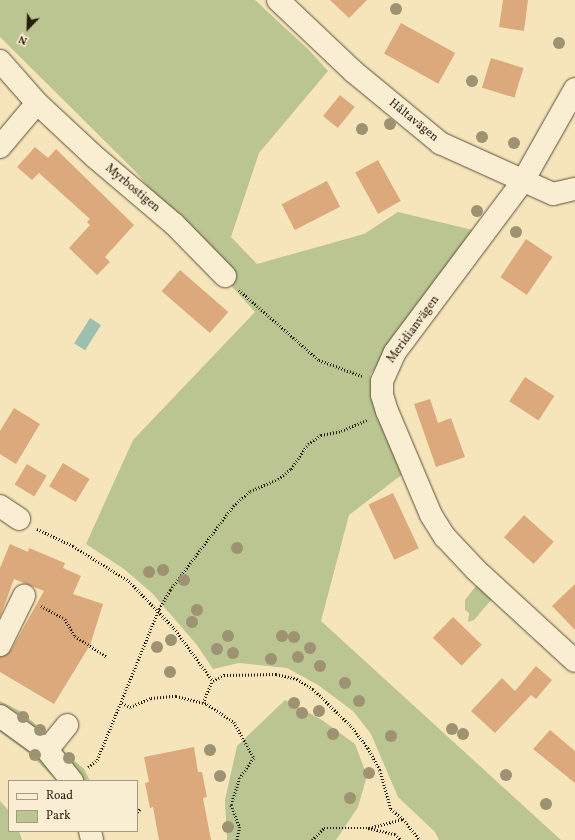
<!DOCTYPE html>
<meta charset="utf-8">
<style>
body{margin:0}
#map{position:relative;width:575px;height:840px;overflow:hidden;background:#f6e5ba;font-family:Vollkorn,serif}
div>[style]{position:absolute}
.green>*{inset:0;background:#bac591}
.water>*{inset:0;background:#9dbfb0;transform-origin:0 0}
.building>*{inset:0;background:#dca97c;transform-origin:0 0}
.path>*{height:2.5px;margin-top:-1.25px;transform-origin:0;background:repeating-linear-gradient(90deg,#291d0e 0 1px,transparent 0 3px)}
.roads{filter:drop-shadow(0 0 1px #5c4f39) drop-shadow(0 0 1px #5c4f39)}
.minor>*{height:22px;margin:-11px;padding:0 11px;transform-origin:11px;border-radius:11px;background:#f9eed2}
.trees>*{width:12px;height:12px;margin:-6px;border-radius:50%;background:#9d9271}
span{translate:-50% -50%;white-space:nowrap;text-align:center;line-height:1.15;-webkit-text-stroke:3px #f9eed2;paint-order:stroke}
.street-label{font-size:12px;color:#291d0e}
.legend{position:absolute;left:8px;top:780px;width:130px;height:52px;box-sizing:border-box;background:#f9eed2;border:1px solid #a69a84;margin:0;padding:5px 7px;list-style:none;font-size:12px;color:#291d0e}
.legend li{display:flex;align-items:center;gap:8px;height:20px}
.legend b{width:20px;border:1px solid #a69a84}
.north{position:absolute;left:8px;top:8px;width:40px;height:40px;-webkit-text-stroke:3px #f9eed2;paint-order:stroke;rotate:203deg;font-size:11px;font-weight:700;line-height:16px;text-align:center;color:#291d0e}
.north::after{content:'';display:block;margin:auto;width:14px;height:18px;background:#291d0e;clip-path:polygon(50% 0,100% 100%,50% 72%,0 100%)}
</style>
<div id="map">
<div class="green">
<div style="clip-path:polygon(0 0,255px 0,309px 50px,328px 71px,259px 153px,231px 237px,257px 264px,364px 234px,398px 212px,481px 232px,447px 272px,370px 375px,404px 473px,349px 515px,321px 621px,561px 840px,439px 840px,435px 832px,398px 797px,371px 734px,353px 711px,318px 685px,287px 668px,239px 663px,213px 669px,197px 645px,152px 593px,124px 569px,86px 544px,133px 440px,255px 312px,205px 257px,135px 171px,0 37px)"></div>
<div style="clip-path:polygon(479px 582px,491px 595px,491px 600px,474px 620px,468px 622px,469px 613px,465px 610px,465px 600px)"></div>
<div style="clip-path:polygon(285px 700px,322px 720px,355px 744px,367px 776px,358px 807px,336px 840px,227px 840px,225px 800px,237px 746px)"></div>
<div style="clip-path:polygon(0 701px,20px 711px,46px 733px,41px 734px,0 707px)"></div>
<div style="clip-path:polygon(0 725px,19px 737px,64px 781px,57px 781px,30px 754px,0 732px)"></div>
<div style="clip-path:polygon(61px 749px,84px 769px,90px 781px,82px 781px,60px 753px)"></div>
<div style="clip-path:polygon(0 801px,9px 811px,9px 831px,19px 831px,22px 840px,0 840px)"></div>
</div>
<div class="water">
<div style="left:90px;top:318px;width:13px;height:30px;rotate:32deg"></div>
</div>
<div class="building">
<div style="clip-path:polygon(330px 0,367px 0,349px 18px)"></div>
<div style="clip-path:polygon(503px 0,528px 0,524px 31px,499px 27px)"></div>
<div style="left:401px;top:23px;width:62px;height:35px;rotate:29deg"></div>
<div style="left:491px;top:58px;width:34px;height:31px;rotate:17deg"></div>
<div style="left:340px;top:95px;width:19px;height:27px;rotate:39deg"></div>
<div style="clip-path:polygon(35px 147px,48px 158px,56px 149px,134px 225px,105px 257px,110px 262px,97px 275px,69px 248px,90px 225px,87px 222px,90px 219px,39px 173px,32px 180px,17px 167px)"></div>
<div style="left:378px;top:160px;width:47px;height:26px;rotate:61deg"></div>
<div style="left:327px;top:181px;width:29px;height:51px;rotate:63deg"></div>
<div style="left:526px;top:239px;width:32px;height:46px;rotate:34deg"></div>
<div style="left:180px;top:270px;width:64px;height:28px;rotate:41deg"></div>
<div style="left:525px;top:377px;width:35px;height:29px;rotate:33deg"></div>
<div style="clip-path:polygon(430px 399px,438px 423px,451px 418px,465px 457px,436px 467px,414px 404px)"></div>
<div style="clip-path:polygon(14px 408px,40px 424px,16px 464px,0 454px,0 431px)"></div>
<div style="left:63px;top:463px;width:31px;height:27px;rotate:31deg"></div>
<div style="left:27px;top:464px;width:23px;height:24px;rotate:31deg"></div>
<div style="left:393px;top:493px;width:61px;height:27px;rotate:65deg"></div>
<div style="left:524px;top:515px;width:40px;height:30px;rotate:42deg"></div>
<div style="clip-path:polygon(10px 544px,28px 552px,29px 548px,65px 563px,63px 568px,81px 576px,73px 594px,103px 604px,90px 645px,54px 704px,0 672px,0 657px,11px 650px,44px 591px,14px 579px,0 617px,0 568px)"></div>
<div style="clip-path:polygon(575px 584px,575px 630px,552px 606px)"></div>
<div style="left:453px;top:617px;width:40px;height:29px;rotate:44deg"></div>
<div style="clip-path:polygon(536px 666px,552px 680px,536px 699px,531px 695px,495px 733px,471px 711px,502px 678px,515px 691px)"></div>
<div style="clip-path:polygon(550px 730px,575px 751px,575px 783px,533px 749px)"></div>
<div style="clip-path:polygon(194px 747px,198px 772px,202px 772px,207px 797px,203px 798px,211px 840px,159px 840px,153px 807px,150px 808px,145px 783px,149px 782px,144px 757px)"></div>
</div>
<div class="path">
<div style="left:239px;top:290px;width:106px;rotate:41.2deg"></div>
<div style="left:319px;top:360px;width:46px;rotate:20.4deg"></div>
<div style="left:37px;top:529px;width:40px;rotate:25deg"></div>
<div style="left:73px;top:546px;width:66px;rotate:32deg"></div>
<div style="left:129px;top:581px;width:65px;rotate:46.2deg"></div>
<div style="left:174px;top:628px;width:66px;rotate:53.7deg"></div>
<div style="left:213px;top:681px;width:13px;rotate:-29deg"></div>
<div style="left:224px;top:675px;width:52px;rotate:-1.1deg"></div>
<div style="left:276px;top:674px;width:22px;rotate:13deg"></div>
<div style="left:297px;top:679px;width:19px;rotate:32deg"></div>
<div style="left:313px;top:689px;width:53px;rotate:44.2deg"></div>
<div style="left:351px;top:726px;width:28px;rotate:52deg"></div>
<div style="left:368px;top:748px;width:25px;rotate:61deg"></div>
<div style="left:380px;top:770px;width:41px;rotate:74.2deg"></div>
<div style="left:391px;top:809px;width:16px;rotate:40deg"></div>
<div style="left:403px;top:819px;width:27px;rotate:51deg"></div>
<div style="left:41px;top:606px;width:27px;rotate:28deg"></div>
<div style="left:65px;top:619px;width:20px;rotate:60deg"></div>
<div style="left:75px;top:636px;width:38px;rotate:33deg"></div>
<div style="left:122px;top:703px;width:9px;rotate:27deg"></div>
<div style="left:130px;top:707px;width:23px;rotate:-23deg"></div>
<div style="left:151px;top:698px;width:25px;rotate:-5deg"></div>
<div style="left:176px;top:696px;width:32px;rotate:14deg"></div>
<div style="left:207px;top:704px;width:32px;rotate:34deg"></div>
<div style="left:234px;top:722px;width:41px;rotate:60.9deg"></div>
<div style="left:254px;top:758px;width:24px;rotate:125deg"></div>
<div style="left:240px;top:778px;width:28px;rotate:108deg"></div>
<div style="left:231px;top:805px;width:24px;rotate:68deg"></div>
<div style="left:240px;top:827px;width:13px;rotate:103deg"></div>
<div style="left:203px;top:703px;width:24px;rotate:-68deg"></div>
<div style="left:88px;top:767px;width:11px;rotate:-38deg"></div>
<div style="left:97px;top:760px;width:163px;rotate:-67.7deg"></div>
<div style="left:159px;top:609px;width:22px;rotate:-60deg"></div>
<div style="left:170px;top:590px;width:105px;rotate:-53.1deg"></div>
<div style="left:233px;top:506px;width:23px;rotate:-41deg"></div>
<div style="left:250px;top:491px;width:30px;rotate:-23deg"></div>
<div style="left:278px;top:479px;width:16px;rotate:-38deg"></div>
<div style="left:291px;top:469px;width:30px;rotate:-56deg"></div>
<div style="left:308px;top:444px;width:16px;rotate:-35deg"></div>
<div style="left:321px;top:435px;width:20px;rotate:-11deg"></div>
<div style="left:341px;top:431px;width:30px;rotate:-23deg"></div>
<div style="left:137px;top:812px;width:4px;rotate:-45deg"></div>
<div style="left:369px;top:828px;width:35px;rotate:-15deg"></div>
<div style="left:312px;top:840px;width:17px;rotate:-45deg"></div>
<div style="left:324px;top:828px;width:44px"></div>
<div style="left:368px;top:828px;width:28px;rotate:13deg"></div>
<div style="left:395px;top:834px;width:8px;rotate:45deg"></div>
</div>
<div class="roads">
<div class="minor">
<div style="left:278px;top:0;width:105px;rotate:43.5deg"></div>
<div style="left:354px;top:72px;width:112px;rotate:39.5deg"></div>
<div style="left:440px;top:143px;width:124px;rotate:24.3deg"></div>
<div style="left:553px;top:194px;width:23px;rotate:-13deg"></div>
<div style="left:0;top:61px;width:56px;rotate:48.6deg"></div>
<div style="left:37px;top:103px;width:79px;rotate:43deg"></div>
<div style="left:95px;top:157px;width:104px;rotate:40.3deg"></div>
<div style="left:174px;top:224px;width:73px;rotate:45.6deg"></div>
<div style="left:575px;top:89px;width:106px;rotate:119.5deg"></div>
<div style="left:523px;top:181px;width:214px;rotate:126.8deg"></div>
<div style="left:395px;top:352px;width:32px;rotate:114deg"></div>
<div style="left:382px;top:381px;width:14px;rotate:90deg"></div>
<div style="left:382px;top:395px;width:17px;rotate:73deg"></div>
<div style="left:387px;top:411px;width:113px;rotate:67.1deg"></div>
<div style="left:431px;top:515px;width:26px;rotate:58deg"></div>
<div style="left:445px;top:537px;width:45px;rotate:46.8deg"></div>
<div style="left:476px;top:570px;width:134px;rotate:42.6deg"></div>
<div style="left:0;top:147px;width:57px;rotate:-49.9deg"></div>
<div style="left:0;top:506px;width:23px;rotate:34deg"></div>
<div style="left:0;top:645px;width:55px;rotate:-63.9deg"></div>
<div style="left:0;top:716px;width:58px;rotate:35.9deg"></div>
<div style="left:47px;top:750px;width:40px;rotate:51deg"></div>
<div style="left:47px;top:750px;width:32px;rotate:-51deg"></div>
<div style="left:90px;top:831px;width:9px;rotate:77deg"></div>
</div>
</div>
<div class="trees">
<div style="left:396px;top:9px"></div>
<div style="left:559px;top:43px"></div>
<div style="left:472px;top:81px"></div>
<div style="left:390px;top:124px"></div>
<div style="left:362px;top:129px"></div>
<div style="left:482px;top:137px"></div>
<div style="left:514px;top:143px"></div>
<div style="left:477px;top:211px"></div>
<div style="left:516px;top:232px"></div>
<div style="left:237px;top:548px"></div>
<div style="left:163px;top:570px"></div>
<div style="left:149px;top:572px"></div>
<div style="left:184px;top:580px"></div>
<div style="left:197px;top:610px"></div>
<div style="left:192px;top:622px"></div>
<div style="left:228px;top:636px"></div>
<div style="left:282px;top:636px"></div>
<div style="left:294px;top:637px"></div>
<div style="left:171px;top:640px"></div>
<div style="left:157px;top:647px"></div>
<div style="left:310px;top:648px"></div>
<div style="left:217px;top:649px"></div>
<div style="left:233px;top:653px"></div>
<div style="left:298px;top:657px"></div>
<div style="left:271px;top:659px"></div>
<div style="left:320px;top:666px"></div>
<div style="left:170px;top:672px"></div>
<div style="left:345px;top:683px"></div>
<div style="left:359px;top:701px"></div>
<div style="left:294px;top:703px"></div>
<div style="left:319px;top:711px"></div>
<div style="left:302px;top:713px"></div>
<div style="left:23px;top:717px"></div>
<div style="left:452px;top:729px"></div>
<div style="left:40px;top:730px"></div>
<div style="left:333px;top:734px"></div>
<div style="left:463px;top:734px"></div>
<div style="left:391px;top:736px"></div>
<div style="left:210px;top:750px"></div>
<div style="left:35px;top:755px"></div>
<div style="left:69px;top:758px"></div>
<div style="left:369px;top:773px"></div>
<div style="left:506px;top:775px"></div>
<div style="left:220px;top:776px"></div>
<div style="left:350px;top:798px"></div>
<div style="left:546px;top:804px"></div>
<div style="left:228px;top:827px"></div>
</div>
<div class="street-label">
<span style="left:413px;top:121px;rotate:39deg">Håltavägen</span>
<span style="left:132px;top:189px;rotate:40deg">Myrbostigen</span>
<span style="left:414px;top:330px;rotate:-54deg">Meridianvägen</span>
</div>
<ul class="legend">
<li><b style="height:5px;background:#f9eed2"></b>Road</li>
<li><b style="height:11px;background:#bac591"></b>Park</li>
</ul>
<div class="north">N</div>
</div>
